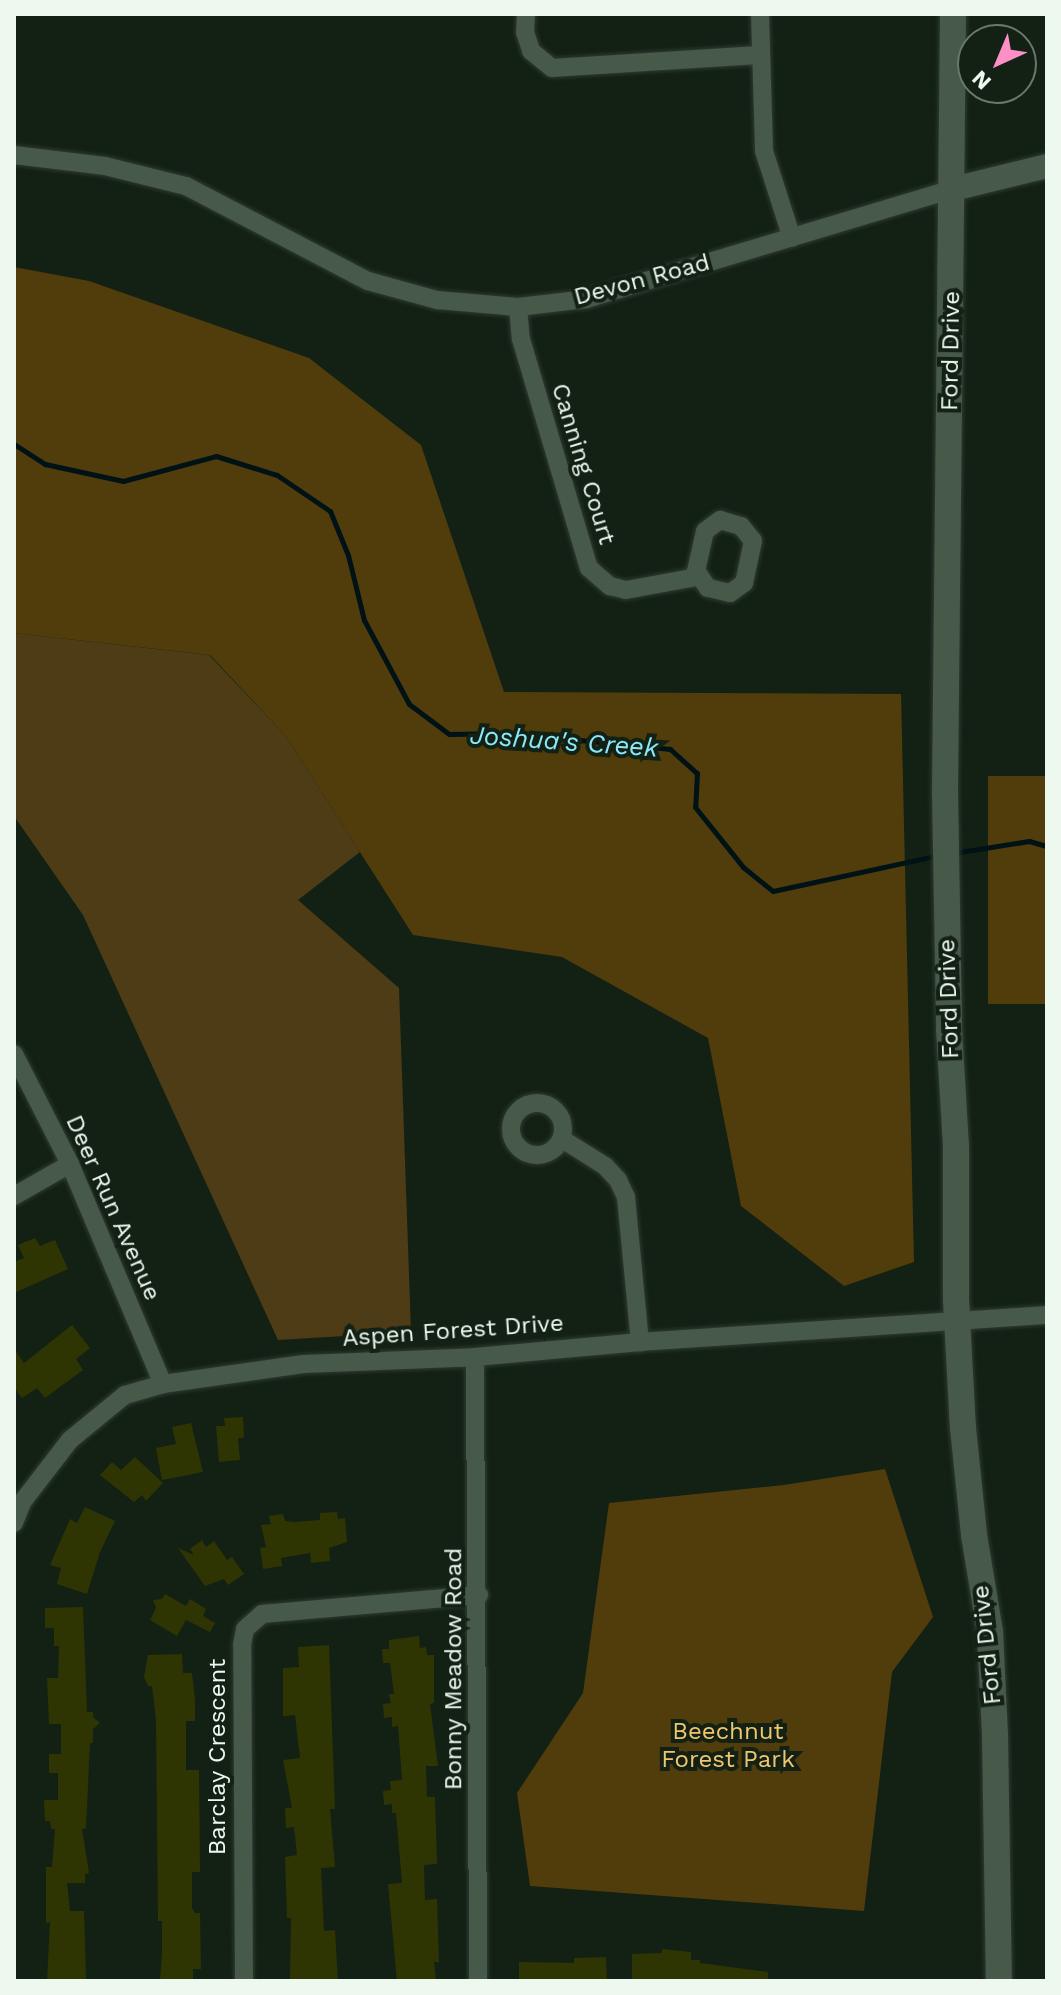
<!DOCTYPE html>
<style>
body{margin:0}
#map{position:relative;width:1061px;height:1995px;overflow:hidden;background:#122114;font-family:"Work Sans",sans-serif}
div>[style]{position:absolute}
.green>*{inset:0;background:#4d3c16}
.forest>*{inset:0;background:#513d0b;transform-origin:0 0}
.stream>*{height:5px;margin:-2.5px;padding:0 2.5px;transform-origin:2.5px;border-radius:2.5px;background:#001216}
.building>*{inset:0;background:#2f3502}
.roads{filter:drop-shadow(0 0 2px #303a31) drop-shadow(0 0 2px #303a31)}
.minor>*{height:18px;margin:-9px;padding:0 9px;transform-origin:9px;border-radius:9px;background:#475949}
.minor>.ring{margin:-9px;padding:0;box-sizing:content-box;background:none;border:18px solid #475949;border-radius:50%}
.tertiary>*{height:24px;margin:-12px;padding:0 12px;transform-origin:12px;border-radius:12px;background:#475949}
.secondary>*{height:26px;margin:-13px;padding:0 13px;transform-origin:13px;border-radius:13px;background:#475949}
span{translate:-50% -50%;white-space:nowrap;text-align:center;line-height:1.15;-webkit-text-stroke:8px #122114;paint-order:stroke}
.street-label{font-size:24px;color:#edf8ee}
.park-label{font-size:24px;color:#efc66e}
.water-label{font-size:26px;color:#89e8fa;font-style:italic}
.frame{position:absolute;inset:0;border:16px solid #edf8ee;pointer-events:none}
.north{position:absolute;left:957px;top:24px;width:80px;height:80px;box-sizing:border-box;background:#122114;border:2px solid #6a776b;border-radius:50%;rotate:224deg;font-size:22px;font-weight:700;line-height:32px;text-align:center;color:#edf8ee}
.north::after{content:'';display:block;margin:auto;width:28px;height:36px;background:#fb8fc6;clip-path:polygon(50% 0,100% 100%,50% 72%,0 100%)}
</style>
<div id="map">
<div class="green">
<div style="clip-path:polygon(14px 633px,209px 655px,285px 735px,360px 852px,298px 900px,399px 988px,411px 1332px,278px 1340px,83px 915px,14px 816px)"></div>
</div>
<div class="forest">
<div style="clip-path:polygon(14px 267px,89px 281px,309px 358px,421px 445px,504px 692px,901px 694px,914px 1262px,844px 1286px,741px 1206px,708px 1038px,562px 957px,413px 935px,285px 735px,210px 655px,14px 633px)"></div>
<div style="left:1047px;top:776px;width:228px;height:59px;rotate:90deg"></div>
<div style="clip-path:polygon(885px 1469px,933px 1617px,892px 1672px,864px 1911px,530px 1886px,517px 1793px,583px 1693px,609px 1503px,784px 1485px)"></div>
</div>
<div class="stream">
<div style="left:14px;top:444px;width:37px;rotate:33deg"></div>
<div style="left:45px;top:464px;width:80px;rotate:12.3deg"></div>
<div style="left:123px;top:481px;width:96px;rotate:-15deg"></div>
<div style="left:216px;top:456px;width:64px;rotate:17.3deg"></div>
<div style="left:277px;top:475px;width:64px;rotate:34.2deg"></div>
<div style="left:330px;top:511px;width:48px;rotate:67.8deg"></div>
<div style="left:348px;top:555px;width:67px;rotate:76.2deg"></div>
<div style="left:364px;top:620px;width:95px;rotate:61.8deg"></div>
<div style="left:409px;top:704px;width:50px;rotate:36.9deg"></div>
<div style="left:449px;top:734px;width:61px;rotate:-0.9deg"></div>
<div style="left:510px;top:733px;width:161px;rotate:5.7deg"></div>
<div style="left:670px;top:749px;width:36px;rotate:42deg"></div>
<div style="left:697px;top:773px;width:34px;rotate:93deg"></div>
<div style="left:695px;top:807px;width:77px;rotate:51.3deg"></div>
<div style="left:743px;top:867px;width:38px;rotate:39deg"></div>
<div style="left:773px;top:891px;width:171px;rotate:-12.2deg"></div>
<div style="left:954px;top:853px;width:76px;rotate:-9.1deg"></div>
<div style="left:1029px;top:841px;width:19px;rotate:16deg"></div>
</div>
<div class="building">
<div style="clip-path:polygon(35px 1238px,40px 1246px,55px 1240px,68px 1269px,14px 1293px,14px 1262px,24px 1258px,18px 1245px)"></div>
<div style="clip-path:polygon(72px 1325px,90px 1348px,76px 1359px,83px 1370px,45px 1398px,37px 1388px,22px 1398px,14px 1387px,14px 1349px,24px 1363px)"></div>
<div style="clip-path:polygon(243px 1417px,244px 1438px,238px 1438px,240px 1460px,219px 1462px,216px 1426px,225px 1426px,224px 1418px)"></div>
<div style="clip-path:polygon(191px 1423px,203px 1472px,162px 1480px,156px 1448px,176px 1444px,172px 1427px)"></div>
<div style="clip-path:polygon(135px 1457px,163px 1483px,146px 1501px,142px 1495px,134px 1502px,100px 1475px,112px 1462px,121px 1470px)"></div>
<div style="clip-path:polygon(85px 1507px,115px 1521px,100px 1552px,87px 1594px,57px 1584px,61px 1568px,50px 1565px,70px 1519px,77px 1523px)"></div>
<div style="clip-path:polygon(337px 1512px,338px 1519px,345px 1518px,347px 1542px,329px 1548px,330px 1561px,311px 1563px,310px 1553px,281px 1558px,282px 1566px,263px 1569px,260px 1548px,266px 1547px,261px 1525px,271px 1524px,269px 1516px,283px 1514px,285px 1521px,294px 1522px,320px 1520px,320px 1513px)"></div>
<div style="clip-path:polygon(202px 1540px,206px 1547px,214px 1541px,227px 1560px,232px 1557px,244px 1574px,228px 1585px,224px 1579px,205px 1586px,178px 1548px,194px 1555px,190px 1549px)"></div>
<div style="clip-path:polygon(165px 1594px,186px 1606px,190px 1599px,206px 1609px,203px 1616px,215px 1623px,210px 1632px,186px 1620px,177px 1636px,150px 1620px,156px 1608px,153px 1600px,162px 1599px)"></div>
<div style="clip-path:polygon(83px 1607px,87px 1712px,93px 1712px,93px 1717px,100px 1723px,93px 1729px,93px 1743px,90px 1743px,86px 1828px,82px 1829px,89px 1873px,85px 1874px,85px 1883px,67px 1883px,70px 1911px,84px 1911px,86px 1979px,47px 1981px,50px 1922px,46px 1923px,46px 1867px,52px 1867px,55px 1829px,51px 1829px,50px 1821px,45px 1821px,44px 1800px,58px 1800px,58px 1773px,49px 1773px,49px 1754px,61px 1754px,61px 1724px,49px 1724px,47px 1678px,58px 1678px,59px 1646px,54px 1646px,54px 1628px,45px 1628px,45px 1608px)"></div>
<div style="clip-path:polygon(419px 1636px,420px 1648px,426px 1647px,427px 1655px,434px 1655px,434px 1703px,430px 1704px,438px 1766px,426px 1766px,427px 1797px,435px 1797px,437px 1864px,424px 1865px,425px 1900px,437px 1899px,439px 1962px,434px 1962px,436px 1981px,397px 1981px,388px 1884px,402px 1883px,396px 1813px,392px 1813px,392px 1804px,384px 1805px,383px 1791px,391px 1790px,390px 1781px,402px 1780px,398px 1726px,392px 1727px,392px 1717px,384px 1718px,383px 1704px,391px 1703px,389px 1694px,394px 1694px,390px 1663px,383px 1663px,382px 1649px,389px 1649px,389px 1640px)"></div>
<div style="clip-path:polygon(329px 1645px,335px 1809px,330px 1809px,335px 1867px,321px 1868px,324px 1931px,335px 1930px,338px 1981px,290px 1981px,291px 1918px,287px 1918px,285px 1857px,297px 1855px,294px 1827px,286px 1828px,285px 1808px,292px 1808px,283px 1760px,300px 1758px,295px 1715px,283px 1716px,283px 1668px,299px 1667px,298px 1647px)"></div>
<div style="clip-path:polygon(182px 1654px,183px 1673px,192px 1673px,195px 1700px,195px 1721px,186px 1721px,186px 1770px,199px 1770px,200px 1872px,192px 1872px,192px 1908px,195px 1913px,200px 1913px,201px 1969px,193px 1969px,193px 1981px,160px 1981px,162px 1952px,162px 1921px,158px 1921px,156px 1719px,152px 1686px,148px 1686px,144px 1677px,148px 1655px)"></div>
<div style="clip-path:polygon(662px 1949px,691px 1952px,691px 1960px,700px 1960px,700px 1963px,768px 1972px,768px 1981px,632px 1981px,632px 1954px,662px 1953px)"></div>
<div style="clip-path:polygon(606px 1957px,607px 1981px,519px 1981px,519px 1962px,574px 1963px,574px 1958px)"></div>
</div>
<div class="roads">
<div class="minor">
<div style="left:526px;top:14px;width:18px;rotate:93deg"></div>
<div style="left:525px;top:32px;width:20px;rotate:72deg"></div>
<div style="left:531px;top:51px;width:27px;rotate:39deg"></div>
<div style="left:552px;top:68px;width:207px;rotate:-3.6deg"></div>
<div style="left:760px;top:14px;width:137px;rotate:88.3deg"></div>
<div style="left:764px;top:151px;width:91px;rotate:72.2deg"></div>
<div style="left:14px;top:155px;width:92px;rotate:6.9deg"></div>
<div style="left:105px;top:166px;width:83px;rotate:13.9deg"></div>
<div style="left:186px;top:186px;width:205px;rotate:27.6deg"></div>
<div style="left:368px;top:281px;width:72px;rotate:15.4deg"></div>
<div style="left:437px;top:300px;width:81px;rotate:4.9deg"></div>
<div style="left:518px;top:307px;width:68px;rotate:-6.7deg"></div>
<div style="left:586px;top:299px;width:383px;rotate:-16.7deg"></div>
<div style="left:518px;top:307px;width:32px;rotate:85deg"></div>
<div style="left:521px;top:339px;width:239px;rotate:73.5deg"></div>
<div style="left:589px;top:568px;width:28px;rotate:41deg"></div>
<div style="left:610px;top:586px;width:16px;rotate:14deg"></div>
<div style="left:626px;top:590px;width:72px;rotate:-10.4deg"></div>
<div style="left:720px;top:520px;width:22px;rotate:16deg"></div>
<div style="left:741px;top:526px;width:19px;rotate:51deg"></div>
<div style="left:753px;top:541px;width:43px;rotate:102.1deg"></div>
<div style="left:744px;top:583px;width:17px;rotate:144deg"></div>
<div style="left:730px;top:593px;width:23px;rotate:-167deg"></div>
<div style="left:708px;top:588px;width:21px;rotate:-125deg"></div>
<div style="left:696px;top:571px;width:41px;rotate:-77.3deg"></div>
<div style="left:705px;top:531px;width:19px;rotate:-36deg"></div>
<div style="left:14px;top:1054px;width:123px;rotate:63deg"></div>
<div style="left:70px;top:1164px;width:239px;rotate:67.1deg"></div>
<div class="ring" style="left:511px;top:1103px;width:34px;height:34px"></div>
<div style="left:562px;top:1139px;width:51px;rotate:32.1deg"></div>
<div style="left:605px;top:1166px;width:19px;rotate:47deg"></div>
<div style="left:618px;top:1180px;width:19px;rotate:65deg"></div>
<div style="left:626px;top:1197px;width:146px;rotate:84.5deg"></div>
<div style="left:14px;top:1196px;width:64px;rotate:-29.7deg"></div>
<div style="left:475px;top:1357px;width:624px;rotate:89.72deg"></div>
<div style="left:14px;top:1523px;width:24px;rotate:-68deg"></div>
<div style="left:23px;top:1501px;width:77px;rotate:-52.4deg"></div>
<div style="left:70px;top:1440px;width:71px;rotate:-39.3deg"></div>
<div style="left:125px;top:1395px;width:40px;rotate:-16deg"></div>
<div style="left:163px;top:1384px;width:142px;rotate:-8.1deg"></div>
<div style="left:304px;top:1364px;width:171px;rotate:-2.3deg"></div>
<div style="left:475px;top:1357px;width:166px;rotate:-5.2deg"></div>
<div style="left:640px;top:1342px;width:408px;rotate:-3.8deg"></div>
<div style="left:244px;top:1981px;width:336px;rotate:-90.3deg"></div>
<div style="left:242px;top:1645px;width:16px;rotate:-79deg"></div>
<div style="left:245px;top:1629px;width:23px;rotate:-41deg"></div>
<div style="left:262px;top:1614px;width:218px;rotate:-5deg"></div>
</div>
<div class="tertiary">
<div style="left:953px;top:189px;width:97px;rotate:-13.7deg"></div>
</div>
<div class="secondary">
<div style="left:953px;top:14px;width:778px;rotate:90.59deg"></div>
<div style="left:945px;top:792px;width:237px;rotate:89deg"></div>
<div style="left:949px;top:1029px;width:117px;rotate:86.6deg"></div>
<div style="left:956px;top:1146px;width:154px;rotate:90deg"></div>
<div style="left:956px;top:1300px;width:128px;rotate:86.9deg"></div>
<div style="left:963px;top:1428px;width:108px;rotate:84.1deg"></div>
<div style="left:974px;top:1535px;width:98px;rotate:80.6deg"></div>
<div style="left:990px;top:1632px;width:102px;rotate:87.2deg"></div>
<div style="left:995px;top:1734px;width:247px;rotate:89.1deg"></div>
</div>
</div>
<div class="street-label">
<span style="left:642px;top:280px;rotate:-15deg">Devon Road</span>
<span style="left:951px;top:351px;rotate:-89deg">Ford Drive</span>
<span style="left:583px;top:464px;rotate:73deg">Canning Court</span>
<span style="left:949px;top:999px;rotate:-92deg">Ford Drive</span>
<span style="left:113px;top:1208px;rotate:66deg">Deer Run Avenue</span>
<span style="left:453px;top:1331px;rotate:-4deg">Aspen Forest Drive</span>
<span style="left:987px;top:1645px;rotate:-96deg">Ford Drive</span>
<span style="left:454px;top:1669px;rotate:-90deg">Bonny Meadow Road</span>
<span style="left:218px;top:1757px;rotate:-90deg">Barclay Crescent</span>
</div>
<div class="park-label">
<span style="left:728px;top:1746px">Beechnut<br>Forest Park</span>
</div>
<div class="water-label">
<span style="left:564px;top:742px;rotate:4deg">Joshua's Creek</span>
</div>
<div class="frame"></div>
<div class="north">N</div>
</div>
